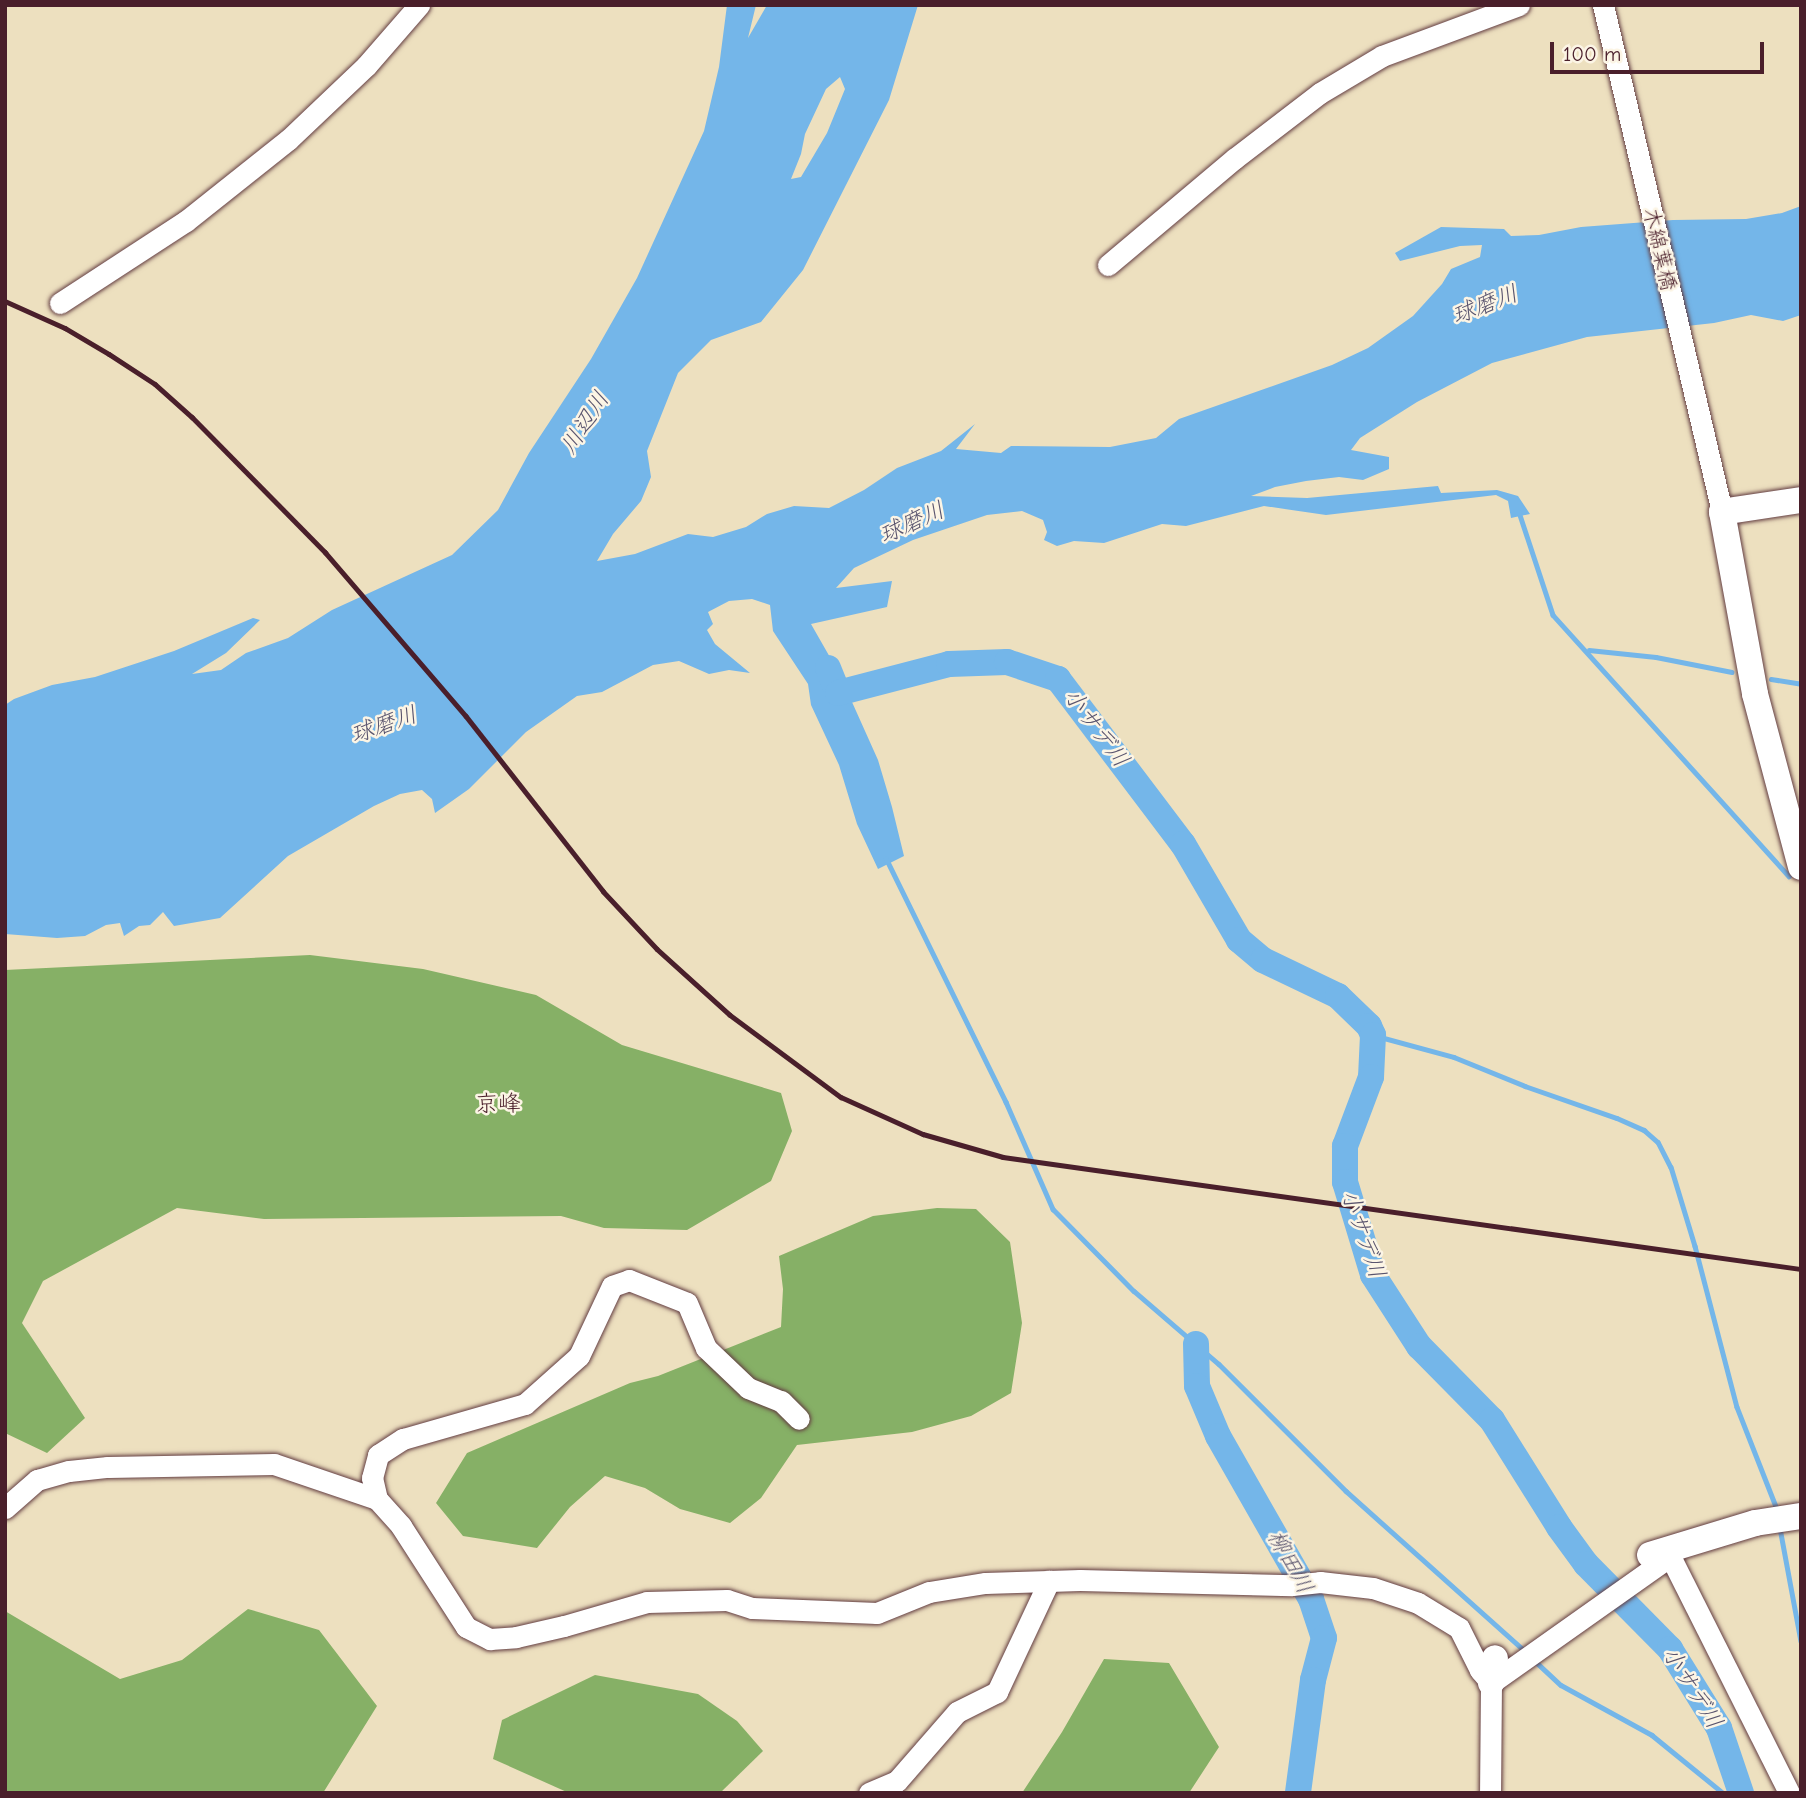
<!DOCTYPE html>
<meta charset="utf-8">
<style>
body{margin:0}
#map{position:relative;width:1806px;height:1798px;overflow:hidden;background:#ede0bf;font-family:"Comic Neue","Klee One",sans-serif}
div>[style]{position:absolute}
.forest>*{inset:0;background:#86b066}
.water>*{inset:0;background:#74b6e9}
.stream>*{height:4.5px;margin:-2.25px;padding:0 2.25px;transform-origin:2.25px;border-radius:2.25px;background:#74b6e9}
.river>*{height:26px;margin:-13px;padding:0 13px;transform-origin:13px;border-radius:13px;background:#74b6e9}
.roads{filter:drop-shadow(0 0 2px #623c41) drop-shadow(0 0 2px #623c41)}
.minor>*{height:21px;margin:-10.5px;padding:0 10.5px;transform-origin:10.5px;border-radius:10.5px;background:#fff}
.major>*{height:26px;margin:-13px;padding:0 13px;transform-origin:13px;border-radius:13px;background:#fff}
.rail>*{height:4.5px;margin:-2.25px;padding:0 2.25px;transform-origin:2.25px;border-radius:2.25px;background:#4a1f2b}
span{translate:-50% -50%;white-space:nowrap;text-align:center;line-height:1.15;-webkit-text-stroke:5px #fcf5e5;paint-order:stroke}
.street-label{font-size:21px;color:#4a1f2b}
.water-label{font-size:23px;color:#59546e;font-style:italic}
.neighbourhood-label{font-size:23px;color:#4a1f2b}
.frame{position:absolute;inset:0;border:7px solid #4a1f2b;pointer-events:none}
.scale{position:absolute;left:1550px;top:42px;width:214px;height:32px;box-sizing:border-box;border:4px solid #4a1f2b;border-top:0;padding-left:9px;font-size:21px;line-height:24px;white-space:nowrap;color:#4a1f2b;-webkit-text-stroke:5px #fcf5e5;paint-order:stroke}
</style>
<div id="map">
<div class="forest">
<div style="clip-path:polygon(310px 955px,423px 969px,536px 995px,622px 1045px,781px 1093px,792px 1131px,771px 1181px,687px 1230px,604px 1228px,561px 1216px,264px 1219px,177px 1208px,43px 1281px,22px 1323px,85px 1418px,47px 1453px,5px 1433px,5px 970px)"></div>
<div style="clip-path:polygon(937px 1208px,976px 1209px,1010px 1242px,1022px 1323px,1011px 1393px,971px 1416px,912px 1432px,797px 1445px,761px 1498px,730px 1523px,680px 1509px,645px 1488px,605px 1476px,570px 1507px,537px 1548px,463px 1536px,436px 1503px,467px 1453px,630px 1383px,658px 1376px,781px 1327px,783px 1289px,779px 1256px,873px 1216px)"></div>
<div style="clip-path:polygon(248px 1609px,319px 1630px,377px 1706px,323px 1793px,5px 1793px,5px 1611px,120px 1679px,182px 1660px)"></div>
<div style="clip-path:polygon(1104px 1659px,1169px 1663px,1219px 1747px,1189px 1793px,1022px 1793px,1062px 1732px)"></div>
<div style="clip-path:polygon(595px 1675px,698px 1694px,737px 1721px,763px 1751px,720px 1793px,569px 1793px,493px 1759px,502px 1720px)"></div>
</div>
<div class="water">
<div style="clip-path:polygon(evenodd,727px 5px,756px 5px,748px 38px,767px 5px,918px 5px,889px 100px,803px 270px,761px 322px,711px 340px,678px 373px,647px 451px,651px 477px,641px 501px,613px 534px,597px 561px,635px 554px,688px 534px,713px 537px,746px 527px,767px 514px,794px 506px,829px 508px,864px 490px,897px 468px,941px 451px,975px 424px,956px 449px,1001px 453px,1011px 446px,1110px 447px,1156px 438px,1179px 419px,1332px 365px,1368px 348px,1413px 316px,1442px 284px,1451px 269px,1480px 257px,1482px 245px,1460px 246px,1400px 261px,1395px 253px,1441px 227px,1504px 229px,1511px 236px,1539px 235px,1581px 227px,1673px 220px,1746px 219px,1782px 213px,1801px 206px,1801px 315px,1783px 321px,1751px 315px,1714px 323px,1587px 337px,1492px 363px,1417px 402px,1360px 438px,1351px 450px,1389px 457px,1389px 469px,1363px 480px,1339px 477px,1306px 481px,1275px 487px,1251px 496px,1307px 498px,1438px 486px,1441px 493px,1497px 490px,1518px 496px,1530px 514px,1511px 518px,1508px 501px,1496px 495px,1326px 515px,1264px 506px,1186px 526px,1162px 524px,1104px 543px,1074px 541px,1057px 546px,1044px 540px,1047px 532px,1043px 520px,1022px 511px,987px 515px,913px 540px,854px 568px,836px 588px,892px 581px,887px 607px,811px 624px,839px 673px,878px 760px,892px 807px,904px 856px,878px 869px,857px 824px,839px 765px,811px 705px,808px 684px,773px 631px,770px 605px,752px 599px,729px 601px,708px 612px,713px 624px,707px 630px,715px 644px,750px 673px,729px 670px,709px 674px,679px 661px,653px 665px,602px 692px,577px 696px,526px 732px,469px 789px,435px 813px,432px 799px,422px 790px,400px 794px,374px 806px,288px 856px,220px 918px,174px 926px,163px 912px,150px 925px,139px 926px,124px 936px,120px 923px,106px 925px,85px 936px,57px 938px,5px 934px,5px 705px,14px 699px,52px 685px,95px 677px,174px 651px,253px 618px,260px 620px,226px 653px,192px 674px,221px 670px,246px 653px,288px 638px,332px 610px,452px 555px,498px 510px,529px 453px,591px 359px,637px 278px,704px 131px,719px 67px,727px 5px,840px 77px,845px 89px,827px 133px,801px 177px,791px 179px,801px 154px,805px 134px,826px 89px,840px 77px)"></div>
</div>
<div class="stream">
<div style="left:1519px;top:512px;width:108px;rotate:71.7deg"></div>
<div style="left:1553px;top:615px;width:352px;rotate:47.9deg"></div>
<div style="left:1589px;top:650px;width:67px;rotate:6deg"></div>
<div style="left:1656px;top:657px;width:77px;rotate:11.2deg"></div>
<div style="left:1771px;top:679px;width:30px;rotate:9deg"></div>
<div style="left:886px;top:858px;width:272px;rotate:63.8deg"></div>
<div style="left:1006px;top:1102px;width:117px;rotate:66.3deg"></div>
<div style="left:1053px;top:1209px;width:115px;rotate:45.4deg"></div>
<div style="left:1134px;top:1291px;width:112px;rotate:40.7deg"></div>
<div style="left:1219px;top:1364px;width:180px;rotate:45deg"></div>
<div style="left:1346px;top:1491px;width:241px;rotate:41.8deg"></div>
<div style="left:1373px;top:1035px;width:84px;rotate:15.2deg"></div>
<div style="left:1454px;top:1057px;width:77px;rotate:22.2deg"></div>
<div style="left:1525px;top:1086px;width:97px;rotate:19.2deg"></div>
<div style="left:1617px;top:1118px;width:30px;rotate:24deg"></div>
<div style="left:1644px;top:1130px;width:18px;rotate:41deg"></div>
<div style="left:1658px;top:1142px;width:28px;rotate:63deg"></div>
<div style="left:1671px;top:1167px;width:83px;rotate:73.1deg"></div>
<div style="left:1695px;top:1246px;width:166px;rotate:75.4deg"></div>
<div style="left:1737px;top:1407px;width:110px;rotate:68.6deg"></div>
<div style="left:1780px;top:1528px;width:115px;rotate:79.5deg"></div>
<div style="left:1535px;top:1661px;width:35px;rotate:43deg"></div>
<div style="left:1561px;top:1685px;width:104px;rotate:28.8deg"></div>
<div style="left:1652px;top:1735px;width:92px;rotate:39.2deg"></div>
</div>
<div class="river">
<div style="left:828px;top:668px;width:27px;rotate:68deg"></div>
<div style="left:838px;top:693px;width:115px;rotate:-14.6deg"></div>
<div style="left:949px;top:664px;width:58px;rotate:-2deg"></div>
<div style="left:1007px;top:662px;width:54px;rotate:18.4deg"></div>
<div style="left:1058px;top:679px;width:207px;rotate:52.9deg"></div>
<div style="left:1183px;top:844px;width:111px;rotate:59.7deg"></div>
<div style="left:1239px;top:940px;width:31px;rotate:40deg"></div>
<div style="left:1263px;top:960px;width:83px;rotate:25.6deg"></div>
<div style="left:1338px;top:996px;width:43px;rotate:44.1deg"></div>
<div style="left:1369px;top:1026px;width:10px;rotate:66deg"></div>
<div style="left:1373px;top:1035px;width:42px;rotate:92.7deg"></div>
<div style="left:1371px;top:1077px;width:74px;rotate:110.6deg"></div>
<div style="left:1345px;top:1146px;width:36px;rotate:90deg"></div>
<div style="left:1345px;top:1182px;width:97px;rotate:73.2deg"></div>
<div style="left:1373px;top:1275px;width:85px;rotate:57.1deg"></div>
<div style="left:1419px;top:1346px;width:104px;rotate:45.4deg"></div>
<div style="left:1492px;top:1420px;width:126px;rotate:57.9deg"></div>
<div style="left:1559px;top:1527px;width:46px;rotate:53.9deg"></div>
<div style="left:1586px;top:1564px;width:120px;rotate:45.3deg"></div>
<div style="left:1670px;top:1649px;width:93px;rotate:58.2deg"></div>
<div style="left:1719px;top:1728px;width:69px;rotate:71.3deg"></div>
<div style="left:1196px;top:1344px;width:42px;rotate:88.6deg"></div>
<div style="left:1197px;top:1386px;width:54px;rotate:67.2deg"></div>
<div style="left:1218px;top:1436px;width:188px;rotate:60.3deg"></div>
<div style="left:1311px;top:1599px;width:41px;rotate:71.6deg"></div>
<div style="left:1324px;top:1638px;width:43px;rotate:104.7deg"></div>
<div style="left:1313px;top:1680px;width:114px;rotate:97.6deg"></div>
</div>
<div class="roads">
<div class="minor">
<div style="left:1603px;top:5px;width:521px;rotate:76.79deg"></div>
<div style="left:1108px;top:265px;width:165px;rotate:-40.1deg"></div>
<div style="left:1234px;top:159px;width:108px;rotate:-37.5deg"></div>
<div style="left:1320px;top:93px;width:72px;rotate:-30.8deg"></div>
<div style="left:1382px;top:56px;width:146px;rotate:-20.4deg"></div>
<div style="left:60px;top:303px;width:150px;rotate:-33.1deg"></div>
<div style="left:186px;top:221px;width:130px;rotate:-38.5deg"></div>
<div style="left:288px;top:140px;width:108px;rotate:-43.5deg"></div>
<div style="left:366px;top:66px;width:81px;rotate:-49deg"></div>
<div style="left:377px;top:1499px;width:22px;rotate:-103deg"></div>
<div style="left:372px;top:1478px;width:24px;rotate:-75deg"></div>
<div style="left:378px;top:1455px;width:30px;rotate:-33deg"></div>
<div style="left:403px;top:1439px;width:127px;rotate:-16deg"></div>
<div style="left:525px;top:1404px;width:72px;rotate:-41.6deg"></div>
<div style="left:579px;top:1356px;width:77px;rotate:-64.8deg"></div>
<div style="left:612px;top:1286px;width:18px;rotate:-19deg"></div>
<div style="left:629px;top:1280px;width:62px;rotate:21.6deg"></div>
<div style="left:687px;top:1303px;width:49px;rotate:67.1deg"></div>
<div style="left:706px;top:1348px;width:58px;rotate:43.6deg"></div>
<div style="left:748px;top:1388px;width:35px;rotate:22deg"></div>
<div style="left:781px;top:1401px;width:25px;rotate:45deg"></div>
<div style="left:5px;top:1508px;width:43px;rotate:-41.2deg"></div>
<div style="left:37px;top:1480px;width:33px;rotate:-16deg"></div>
<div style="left:69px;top:1471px;width:39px;rotate:-6deg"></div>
<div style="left:108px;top:1467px;width:166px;rotate:-1deg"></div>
<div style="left:274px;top:1464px;width:109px;rotate:18.8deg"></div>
<div style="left:377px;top:1499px;width:36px;rotate:48deg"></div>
<div style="left:401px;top:1526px;width:120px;rotate:57.2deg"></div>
<div style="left:466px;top:1627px;width:27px;rotate:27deg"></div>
<div style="left:490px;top:1639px;width:26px;rotate:-4deg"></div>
<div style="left:516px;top:1637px;width:49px;rotate:-12.9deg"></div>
<div style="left:564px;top:1626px;width:86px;rotate:-16.1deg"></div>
<div style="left:647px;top:1602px;width:80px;rotate:-1.4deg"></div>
<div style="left:727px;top:1600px;width:26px;rotate:18deg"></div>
<div style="left:752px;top:1608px;width:125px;rotate:2.3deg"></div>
<div style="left:877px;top:1613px;width:56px;rotate:-22deg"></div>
<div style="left:929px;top:1592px;width:57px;rotate:-9.1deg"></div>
<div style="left:985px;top:1583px;width:95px;rotate:-1.8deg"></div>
<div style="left:1080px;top:1580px;width:212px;rotate:1.4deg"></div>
<div style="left:1292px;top:1585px;width:28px;rotate:-6deg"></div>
<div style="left:1320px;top:1582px;width:53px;rotate:6.5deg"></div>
<div style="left:1373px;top:1588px;width:47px;rotate:18.4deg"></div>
<div style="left:1418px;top:1603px;width:48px;rotate:31.4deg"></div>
<div style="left:1459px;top:1628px;width:47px;rotate:63.4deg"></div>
<div style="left:1480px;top:1670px;width:17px;rotate:50deg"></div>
<div style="left:1491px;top:1683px;width:110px;rotate:90.5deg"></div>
<div style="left:1667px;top:1550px;width:272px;rotate:63.3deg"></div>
<div style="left:1491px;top:1683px;width:211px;rotate:-35.3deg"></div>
<div style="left:1663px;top:1561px;width:12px;rotate:-70deg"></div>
<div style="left:869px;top:1793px;width:30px;rotate:-23deg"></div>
<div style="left:897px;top:1781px;width:91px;rotate:-49deg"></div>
<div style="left:957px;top:1712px;width:45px;rotate:-26.6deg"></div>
<div style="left:997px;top:1692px;width:123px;rotate:-64.9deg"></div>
</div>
<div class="major">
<div style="left:1801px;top:500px;width:80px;rotate:171.4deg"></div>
<div style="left:1722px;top:512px;width:185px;rotate:79.7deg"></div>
<div style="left:1755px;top:694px;width:179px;rotate:75.1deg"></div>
<div style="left:1650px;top:1555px;width:110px;rotate:-16.9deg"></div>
<div style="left:1755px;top:1523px;width:47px;rotate:-8.7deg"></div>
<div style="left:1491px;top:1683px;width:25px;rotate:-81deg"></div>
</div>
</div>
<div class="rail">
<div style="left:5px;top:301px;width:66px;rotate:24.2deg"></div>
<div style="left:65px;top:328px;width:51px;rotate:30.6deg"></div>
<div style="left:109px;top:354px;width:55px;rotate:33.1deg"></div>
<div style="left:155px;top:384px;width:50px;rotate:41.7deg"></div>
<div style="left:192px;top:417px;width:190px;rotate:45.4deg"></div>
<div style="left:325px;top:552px;width:216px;rotate:49.3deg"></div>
<div style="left:466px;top:716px;width:222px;rotate:51.9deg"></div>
<div style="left:603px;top:891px;width:79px;rotate:47deg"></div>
<div style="left:657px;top:949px;width:98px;rotate:42.1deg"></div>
<div style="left:730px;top:1015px;width:138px;rotate:36.5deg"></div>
<div style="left:841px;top:1097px;width:90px;rotate:24.3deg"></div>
<div style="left:923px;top:1134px;width:83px;rotate:16deg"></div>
<div style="left:1003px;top:1157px;width:806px;rotate:7.99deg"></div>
</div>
<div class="street-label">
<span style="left:1660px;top:249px;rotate:77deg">木綿葉橋</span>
</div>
<div class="water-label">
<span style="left:1485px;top:305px;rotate:-21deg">球磨川</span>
<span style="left:585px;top:423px;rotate:-57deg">川辺川</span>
<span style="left:912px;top:523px;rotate:-24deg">球磨川</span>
<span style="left:384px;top:725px;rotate:-19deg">球磨川</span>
<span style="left:1096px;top:728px;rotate:53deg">小サデ川</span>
<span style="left:1363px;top:1234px;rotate:71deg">小サデ川</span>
<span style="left:1290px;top:1562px;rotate:61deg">柳田川</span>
<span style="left:1692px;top:1688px;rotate:58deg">小サデ川</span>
</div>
<div class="neighbourhood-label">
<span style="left:498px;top:1104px">京峰</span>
</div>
<div class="frame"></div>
<div class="scale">100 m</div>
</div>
